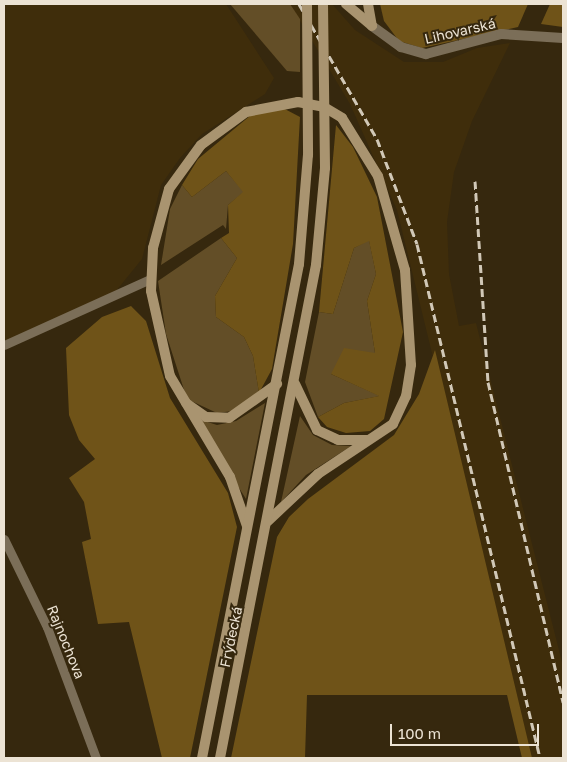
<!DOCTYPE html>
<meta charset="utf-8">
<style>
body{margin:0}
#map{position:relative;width:567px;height:762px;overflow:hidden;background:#36280e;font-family:"Golos Text",sans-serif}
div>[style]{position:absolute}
.built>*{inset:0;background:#3f2d0b}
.green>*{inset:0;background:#634e27}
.forest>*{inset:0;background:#6f5318}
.minor>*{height:9px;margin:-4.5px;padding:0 4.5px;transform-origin:4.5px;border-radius:4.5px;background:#7b6e58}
.tertiary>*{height:10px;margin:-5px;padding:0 5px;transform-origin:5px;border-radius:5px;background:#7b6e58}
.secondary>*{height:10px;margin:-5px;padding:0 5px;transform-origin:5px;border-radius:5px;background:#a99470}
.rail>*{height:3px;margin-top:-1.5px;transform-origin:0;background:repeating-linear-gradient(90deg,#d1c8b7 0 8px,transparent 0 12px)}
.secondary-bridge>*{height:10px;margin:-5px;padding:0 5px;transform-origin:5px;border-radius:5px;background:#a99470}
span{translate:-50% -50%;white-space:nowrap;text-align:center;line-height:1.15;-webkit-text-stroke:4px #36280e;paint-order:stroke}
.street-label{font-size:14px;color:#ece3d4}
.frame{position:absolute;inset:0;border:5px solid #ece3d4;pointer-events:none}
.scale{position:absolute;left:390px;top:724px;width:149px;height:22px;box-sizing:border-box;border:2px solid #ece3d4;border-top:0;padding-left:6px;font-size:15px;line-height:18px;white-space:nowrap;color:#ece3d4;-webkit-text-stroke:4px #36280e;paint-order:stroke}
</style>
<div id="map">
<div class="built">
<div style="clip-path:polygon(4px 4px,226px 4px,274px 78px,265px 94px,202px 134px,180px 158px,161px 185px,142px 259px,116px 291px,4px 349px)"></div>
<div style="clip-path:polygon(290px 4px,332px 4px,355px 30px,404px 62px,443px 62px,477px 48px,510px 43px,472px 121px,454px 172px,447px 222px,449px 274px,459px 326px,476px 323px,563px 666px,563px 758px,531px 758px,397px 210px,350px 104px)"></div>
</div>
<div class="green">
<div style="clip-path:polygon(230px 4px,290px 4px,300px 19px,300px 72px,287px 71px)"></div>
<div style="clip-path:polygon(226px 171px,244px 192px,228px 205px,226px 229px,223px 225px,161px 265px,170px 209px,182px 185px,192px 197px)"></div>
<div style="clip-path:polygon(221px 238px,237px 258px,215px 296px,216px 317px,244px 337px,253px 356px,259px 393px,233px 411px,217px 413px,187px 399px,166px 334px,158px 281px)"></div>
<div style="clip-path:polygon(369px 240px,376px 274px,367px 301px,375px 353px,331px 374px,380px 396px,344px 403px,318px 417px,305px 382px,319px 312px,333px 314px,354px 248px)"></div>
<div style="clip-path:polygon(265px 403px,246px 499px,195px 418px,217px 425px,236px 421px)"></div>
<div style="clip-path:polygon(300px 416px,313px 435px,332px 445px,351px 446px,306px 475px,281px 502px)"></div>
</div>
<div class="forest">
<div style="clip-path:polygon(380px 4px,528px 4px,518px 27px,422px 48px,399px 41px,384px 21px)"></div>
<div style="clip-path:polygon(550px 4px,563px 4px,563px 27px,541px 24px)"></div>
<div style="clip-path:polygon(281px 107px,300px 117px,293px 244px,272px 369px,259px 393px,253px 356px,244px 337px,216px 317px,215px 296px,237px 258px,221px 238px,229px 233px,228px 205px,243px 192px,226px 171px,192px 197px,182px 185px,198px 159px,251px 115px)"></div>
<div style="clip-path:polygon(336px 125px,353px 147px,377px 197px,403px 332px,384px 419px,370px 431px,346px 433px,327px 427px,318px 417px,344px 403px,379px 396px,331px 374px,344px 348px,375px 353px,367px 301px,376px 274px,369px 241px,354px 248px,333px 314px,319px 312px)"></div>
<div style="clip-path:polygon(131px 306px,146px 321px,170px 398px,228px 493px,237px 527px,190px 758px,162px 758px,129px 622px,98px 624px,82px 542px,91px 539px,84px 502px,69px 478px,95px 459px,79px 440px,69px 415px,66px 348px,102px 317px)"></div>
<div style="clip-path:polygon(435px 350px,532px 758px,522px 758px,507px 695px,307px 695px,305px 758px,231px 758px,277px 537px,289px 517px,308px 499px,394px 435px,419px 394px)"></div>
</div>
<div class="minor">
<div style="left:4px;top:345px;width:160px;rotate:-24.3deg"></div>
<div style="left:4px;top:539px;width:98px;rotate:64deg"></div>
<div style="left:47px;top:627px;width:140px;rotate:69.5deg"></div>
</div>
<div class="tertiary">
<div style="left:372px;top:26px;width:36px;rotate:36deg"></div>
<div style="left:401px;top:47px;width:26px;rotate:16deg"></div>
<div style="left:426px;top:54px;width:78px;rotate:-14.9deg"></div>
<div style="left:501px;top:34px;width:62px;rotate:3.7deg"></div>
</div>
<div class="secondary">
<div style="left:346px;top:4px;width:34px;rotate:40deg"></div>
<div style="left:368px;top:4px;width:22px;rotate:80deg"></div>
<div style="left:295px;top:384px;width:51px;rotate:64.4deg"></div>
<div style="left:317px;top:430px;width:23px;rotate:25deg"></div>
<div style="left:338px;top:440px;width:30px"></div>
<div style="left:186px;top:403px;width:24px;rotate:35deg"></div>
<div style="left:206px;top:417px;width:23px;rotate:2deg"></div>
<div style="left:229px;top:418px;width:59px;rotate:-35.3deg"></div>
<div style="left:247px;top:526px;width:52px;rotate:-109.1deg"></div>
<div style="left:230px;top:477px;width:117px;rotate:-120.7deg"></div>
<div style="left:170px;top:376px;width:87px;rotate:-102.6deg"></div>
<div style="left:151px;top:291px;width:43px;rotate:-87.3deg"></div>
<div style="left:153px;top:248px;width:61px;rotate:-74.8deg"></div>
<div style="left:169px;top:189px;width:54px;rotate:-54deg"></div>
<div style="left:201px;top:145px;width:56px;rotate:-36.3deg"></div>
<div style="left:246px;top:112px;width:53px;rotate:-10.9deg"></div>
<div style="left:298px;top:102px;width:26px;rotate:11deg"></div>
<div style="left:324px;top:107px;width:21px;rotate:31deg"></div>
<div style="left:342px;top:118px;width:68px;rotate:58.2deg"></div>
<div style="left:378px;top:176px;width:98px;rotate:74deg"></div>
<div style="left:405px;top:270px;width:95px;rotate:86.4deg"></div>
<div style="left:411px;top:365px;width:31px;rotate:99deg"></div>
<div style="left:406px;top:396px;width:31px;rotate:115deg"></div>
<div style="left:393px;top:424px;width:90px;rotate:146.3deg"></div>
<div style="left:318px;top:474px;width:69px;rotate:136.8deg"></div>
<div style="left:202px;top:758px;width:503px;rotate:-78.89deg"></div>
<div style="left:299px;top:264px;width:109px;rotate:-85.3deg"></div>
<div style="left:220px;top:758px;width:502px;rotate:-78.98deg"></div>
<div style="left:316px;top:265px;width:97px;rotate:-84.7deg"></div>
</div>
<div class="rail">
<div style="left:299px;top:4px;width:156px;rotate:60deg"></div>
<div style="left:377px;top:139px;width:112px;rotate:69.1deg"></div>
<div style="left:417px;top:244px;width:529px;rotate:76.54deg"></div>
<div style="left:475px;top:181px;width:201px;rotate:86.3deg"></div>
<div style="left:488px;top:382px;width:329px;rotate:76.8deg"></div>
</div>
<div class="secondary-bridge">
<div style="left:307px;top:4px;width:151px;rotate:89.6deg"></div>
<div style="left:323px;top:4px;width:164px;rotate:89.3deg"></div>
</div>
<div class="street-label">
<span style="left:460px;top:31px;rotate:-13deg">Lihovarská</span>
<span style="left:231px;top:637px;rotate:-78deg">Frýdecká</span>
<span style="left:66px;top:642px;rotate:68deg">Rajnochova</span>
</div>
<div class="frame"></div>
<div class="scale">100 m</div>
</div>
